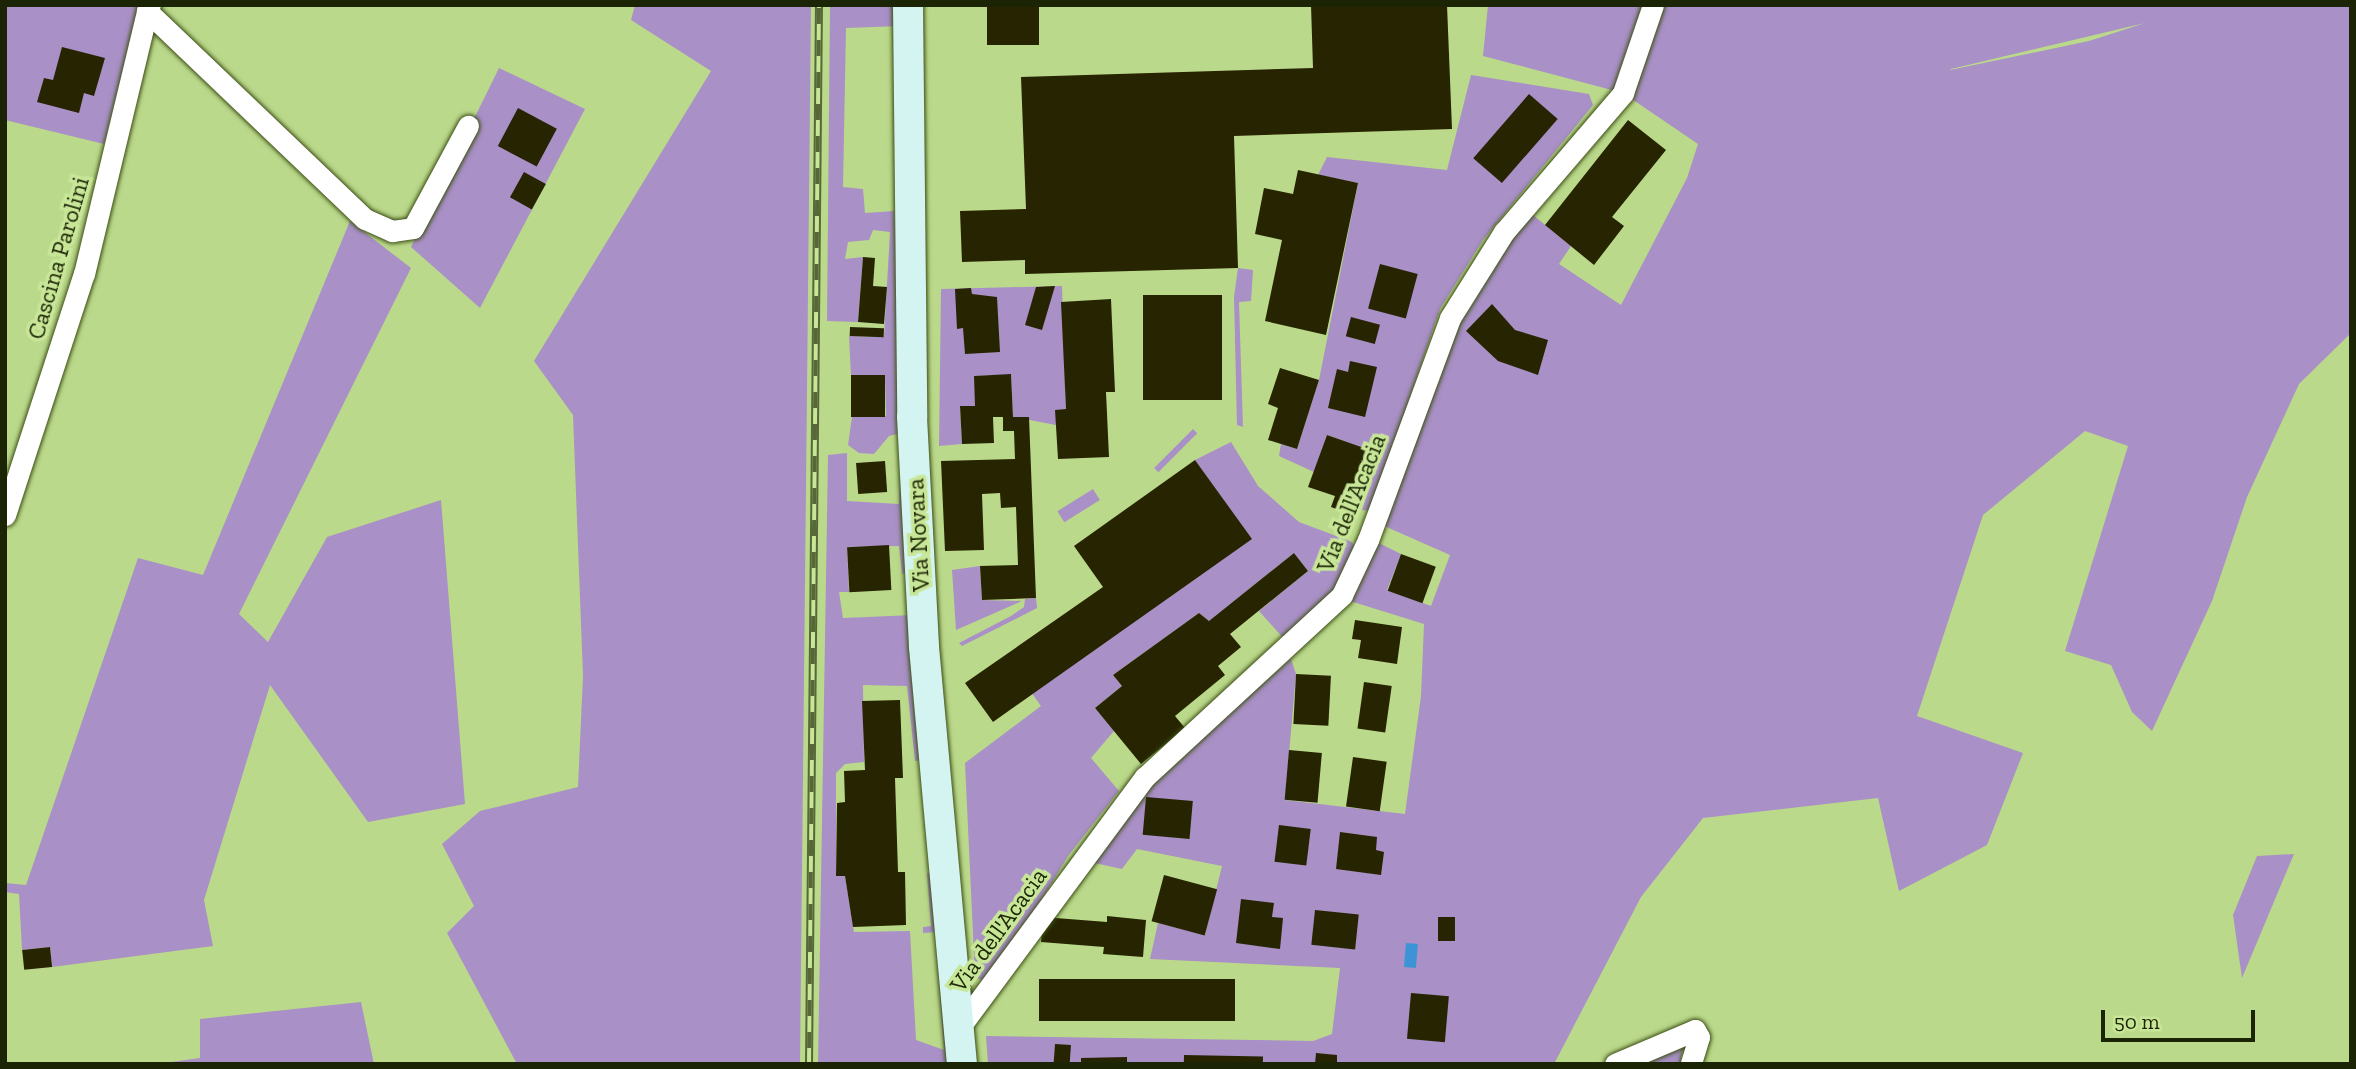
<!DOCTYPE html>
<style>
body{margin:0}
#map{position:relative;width:2356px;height:1069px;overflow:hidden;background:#bbd98b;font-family:"Zilla Slab",serif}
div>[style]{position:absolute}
.green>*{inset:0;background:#a990c6;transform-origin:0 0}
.water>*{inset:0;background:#3e93d6;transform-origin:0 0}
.building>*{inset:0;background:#272402;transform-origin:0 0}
.roads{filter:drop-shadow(0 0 2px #3b4e14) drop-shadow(0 0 2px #3b4e14)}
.street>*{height:21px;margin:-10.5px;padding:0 10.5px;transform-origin:10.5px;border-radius:10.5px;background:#fff}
.secondary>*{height:30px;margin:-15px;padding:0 15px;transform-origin:15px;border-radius:15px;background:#d3f4f0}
.rail>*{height:8px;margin-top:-4px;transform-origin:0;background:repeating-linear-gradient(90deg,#c8e697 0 16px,#566837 0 32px);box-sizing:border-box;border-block:2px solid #566837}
span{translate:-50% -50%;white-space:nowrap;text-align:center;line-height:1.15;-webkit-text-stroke:7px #c8e697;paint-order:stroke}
.street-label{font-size:24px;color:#1b2505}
.frame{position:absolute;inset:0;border:7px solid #1b2505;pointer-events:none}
.scale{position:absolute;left:2101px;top:1010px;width:154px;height:32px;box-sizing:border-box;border:4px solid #1b2505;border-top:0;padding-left:9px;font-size:21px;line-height:24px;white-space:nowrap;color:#1b2505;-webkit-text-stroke:5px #c8e697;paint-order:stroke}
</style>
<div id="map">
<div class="green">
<div style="clip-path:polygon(6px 5px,140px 5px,104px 144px,5px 120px)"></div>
<div style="clip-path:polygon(635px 5px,811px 5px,800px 1064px,517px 1064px,447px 933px,474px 906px,442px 844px,480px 811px,578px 787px,583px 676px,573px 415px,534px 361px,711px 71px,631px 20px)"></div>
<div style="clip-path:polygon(830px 5px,901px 5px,901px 26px,846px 28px,843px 187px,863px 189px,865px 213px,894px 211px,909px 431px,889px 436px,874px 454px,859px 453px,848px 445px,852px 417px,886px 416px,885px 375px,851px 375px,849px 336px,884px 337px,890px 232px,873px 230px,869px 240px,848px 242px,845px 259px,863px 257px,858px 322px,827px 321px)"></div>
<div style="clip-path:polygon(evenodd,1488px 5px,2351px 5px,2351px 333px,2299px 384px,2247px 497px,2212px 601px,2152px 731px,2132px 712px,2111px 665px,2065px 651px,2128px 446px,2085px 431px,1983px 515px,1917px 716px,2023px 753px,1987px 845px,1899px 891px,1878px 798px,1703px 818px,1641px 897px,1554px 1064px,988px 1064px,986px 1036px,1313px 1041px,1332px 1034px,1340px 968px,1150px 959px,1158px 923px,1205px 935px,1222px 866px,1137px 849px,1122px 869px,1090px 862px,1153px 780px,1291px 659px,1296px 674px,1285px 800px,1405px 814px,1421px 696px,1424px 624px,1350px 601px,1379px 543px,1401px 554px,1387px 590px,1431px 606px,1450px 555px,1382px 525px,1455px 323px,1528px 211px,1571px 246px,1559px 264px,1621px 305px,1687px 178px,1698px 144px,1623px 93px,1483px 56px,1488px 5px,2145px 23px,2089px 41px,1950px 70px,1951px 69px,2145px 23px)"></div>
<div style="clip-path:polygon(499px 68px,585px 109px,480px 308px,411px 247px)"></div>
<div style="clip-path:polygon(1471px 75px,1589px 94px,1593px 105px,1483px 240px,1440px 309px,1371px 511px,1362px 510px,1373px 475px,1361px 464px,1366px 449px,1327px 435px,1314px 472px,1279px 456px,1281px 444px,1297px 449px,1319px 380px,1358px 183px,1318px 175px,1327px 157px,1447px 170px)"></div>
<div style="clip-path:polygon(350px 221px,411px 268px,239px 614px,268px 642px,327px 537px,441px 500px,465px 804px,368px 822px,270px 685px,204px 900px,213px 946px,52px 967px,50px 947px,22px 950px,19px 894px,5px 892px,5px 883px,26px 885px,138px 558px,203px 575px)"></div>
<div style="clip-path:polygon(1238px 268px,1253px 270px,1251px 301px,1239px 302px,1243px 427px,1237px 425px,1234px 297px)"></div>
<div style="clip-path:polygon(1062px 286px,1066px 409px,1056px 425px,1013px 417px,1011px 375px,975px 376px,975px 406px,960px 406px,962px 444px,939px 446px,941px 289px)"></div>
<div style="left:1193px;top:429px;width:6px;height:55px;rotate:45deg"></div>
<div style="clip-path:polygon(1231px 442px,1258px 486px,1299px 522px,1352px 542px,1356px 551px,1338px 592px,1285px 640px,1259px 611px,1308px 571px,1294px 553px,1209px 621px,1199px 613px,1113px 675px,1122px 686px,1095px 708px,1114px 731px,1091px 758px,1119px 791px,1068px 856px,999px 969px,991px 978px,981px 980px,975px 977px,965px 763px,1041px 706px,1031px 692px,1251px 539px,1195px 460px)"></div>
<div style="clip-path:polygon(901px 446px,913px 571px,902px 574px,899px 546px,847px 547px,849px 592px,839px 592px,843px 618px,914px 615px,923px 760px,915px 761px,907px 686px,863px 685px,864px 762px,845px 764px,836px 773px,836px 875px,845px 876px,854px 932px,910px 931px,916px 1040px,944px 1050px,937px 956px,947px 954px,957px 1064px,818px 1064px,828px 455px,847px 453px,847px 501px,899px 504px)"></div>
<div style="left:1093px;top:489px;width:13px;height:42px;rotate:58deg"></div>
<div style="clip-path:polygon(980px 566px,982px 600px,1022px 601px,956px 630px,952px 570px)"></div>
<div style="clip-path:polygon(1036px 598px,1037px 608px,962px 646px,959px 643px,1011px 616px,1024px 607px,1025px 599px)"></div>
<div style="clip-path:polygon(2294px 854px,2242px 978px,2233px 915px,2257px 856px)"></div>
<div style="clip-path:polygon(927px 873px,934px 873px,938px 932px,923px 933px,923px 927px,931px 926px)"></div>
<div style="clip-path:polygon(361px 1002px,374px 1064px,157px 1064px,200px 1058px,200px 1019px)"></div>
<div style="clip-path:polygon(1673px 1043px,1683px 1048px,1680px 1064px,1636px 1064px)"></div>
</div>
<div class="water">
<div style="left:1406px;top:943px;width:12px;height:24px;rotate:5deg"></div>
</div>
<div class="building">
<div style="left:987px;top:5px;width:52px;height:40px"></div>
<div style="clip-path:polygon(1311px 5px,1447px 5px,1452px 129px,1234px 136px,1238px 268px,1025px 274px,1025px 260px,962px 262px,960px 211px,1026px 209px,1021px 77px,1313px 68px)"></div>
<div style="clip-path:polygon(62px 47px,105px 58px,94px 96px,84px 93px,79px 113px,37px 102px,44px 78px,53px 80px)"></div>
<div style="left:1529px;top:94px;width:38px;height:85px;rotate:41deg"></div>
<div style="left:518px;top:108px;width:44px;height:43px;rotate:28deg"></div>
<div style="clip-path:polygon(1628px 120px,1666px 150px,1612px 217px,1624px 226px,1594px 265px,1545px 225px)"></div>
<div style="clip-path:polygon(1298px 170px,1358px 183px,1326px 335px,1265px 321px,1282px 240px,1255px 234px,1264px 188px,1293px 194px)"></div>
<div style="left:524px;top:172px;width:25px;height:29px;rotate:29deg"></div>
<div style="clip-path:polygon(863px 257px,875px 258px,873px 286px,887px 287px,884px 324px,858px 322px)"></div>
<div style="left:1380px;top:264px;width:39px;height:46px;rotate:15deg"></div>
<div style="clip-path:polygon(1055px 286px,1042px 330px,1025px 325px,1036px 287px)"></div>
<div style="clip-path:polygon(971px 288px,972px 294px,997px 297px,1000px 352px,965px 354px,963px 328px,957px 329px,955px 289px)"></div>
<div style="left:1143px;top:295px;width:79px;height:105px"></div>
<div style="clip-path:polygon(1111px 299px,1115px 392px,1106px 392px,1109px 457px,1058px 459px,1055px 410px,1066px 409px,1061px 302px)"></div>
<div style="clip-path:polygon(1492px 304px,1515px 330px,1548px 340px,1538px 375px,1498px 361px,1466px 331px)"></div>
<div style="left:1351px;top:317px;width:30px;height:20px;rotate:15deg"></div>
<div style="left:850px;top:327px;width:34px;height:9px;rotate:2deg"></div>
<div style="clip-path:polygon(1350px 361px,1377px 367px,1365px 417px,1328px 408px,1337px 369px,1348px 372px)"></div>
<div style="clip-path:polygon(1280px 368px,1319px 380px,1297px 449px,1268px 440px,1278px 408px,1268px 404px)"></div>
<div style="clip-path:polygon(1011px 374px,1013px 417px,1029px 417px,1036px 598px,982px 600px,980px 566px,1018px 565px,1016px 507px,1001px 508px,1000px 493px,982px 494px,984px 550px,945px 551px,941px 461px,1015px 459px,1014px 431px,1003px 431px,1003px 417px,993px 417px,994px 443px,962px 444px,960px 406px,975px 406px,974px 376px)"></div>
<div style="left:851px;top:375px;width:34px;height:42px"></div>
<div style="clip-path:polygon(1327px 435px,1367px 449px,1344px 512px,1331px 507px,1335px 496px,1308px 487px)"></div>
<div style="clip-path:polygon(1195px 460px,1252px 539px,993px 722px,965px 683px,1103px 587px,1074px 546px)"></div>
<div style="left:885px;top:461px;width:31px;height:29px;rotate:86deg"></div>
<div style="left:889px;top:545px;width:45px;height:42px;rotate:87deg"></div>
<div style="clip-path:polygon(1294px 553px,1308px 571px,1230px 634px,1241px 647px,1218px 666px,1225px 675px,1175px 716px,1185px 728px,1141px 764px,1095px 708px,1122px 686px,1113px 675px,1199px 613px,1209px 621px)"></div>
<div style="left:1401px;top:554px;width:37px;height:39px;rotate:20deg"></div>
<div style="clip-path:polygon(1355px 620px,1402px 627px,1397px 664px,1358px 658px,1361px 640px,1352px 639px)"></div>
<div style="left:1296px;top:674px;width:35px;height:50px;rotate:3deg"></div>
<div style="left:1364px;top:682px;width:28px;height:47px;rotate:8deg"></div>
<div style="clip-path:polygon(900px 700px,903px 778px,895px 778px,898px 872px,905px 872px,906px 925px,853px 927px,845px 876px,836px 876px,837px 803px,845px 802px,844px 771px,865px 770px,862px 701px)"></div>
<div style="left:1289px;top:750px;width:33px;height:50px;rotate:5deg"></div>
<div style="left:1353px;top:757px;width:34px;height:50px;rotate:8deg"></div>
<div style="left:1146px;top:797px;width:47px;height:38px;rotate:5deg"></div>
<div style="left:1279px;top:825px;width:32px;height:37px;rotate:7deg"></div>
<div style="clip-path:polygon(1340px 832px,1377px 837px,1376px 850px,1384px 852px,1381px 875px,1336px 869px)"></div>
<div style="left:1164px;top:875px;width:55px;height:48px;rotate:15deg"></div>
<div style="clip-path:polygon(1241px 899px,1274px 903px,1272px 917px,1283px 918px,1280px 949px,1236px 943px)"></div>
<div style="left:1315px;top:910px;width:44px;height:35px;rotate:6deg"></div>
<div style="clip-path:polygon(1107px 916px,1146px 920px,1143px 957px,1103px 954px,1104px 947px,1041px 942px,1043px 917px,1107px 922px)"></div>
<div style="left:1438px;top:917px;width:17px;height:24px"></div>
<div style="left:50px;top:947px;width:20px;height:28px;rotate:84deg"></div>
<div style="left:1235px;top:979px;width:42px;height:196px;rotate:90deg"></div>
<div style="left:1411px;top:993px;width:38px;height:46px;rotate:5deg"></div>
<div style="left:1055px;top:1044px;width:16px;height:20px;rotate:4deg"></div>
<div style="clip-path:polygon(1316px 1053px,1337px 1055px,1337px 1064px,1315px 1064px)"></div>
<div style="left:1184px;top:1055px;width:79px;height:9px;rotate:1deg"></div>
<div style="clip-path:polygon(1127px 1057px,1127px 1064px,1081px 1064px,1081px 1058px)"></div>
</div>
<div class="roads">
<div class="street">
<div style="left:150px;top:5px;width:7px;rotate:117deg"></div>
<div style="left:147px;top:11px;width:301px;rotate:43.7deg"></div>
<div style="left:365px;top:219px;width:30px;rotate:24deg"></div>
<div style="left:392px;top:231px;width:21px;rotate:-8deg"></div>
<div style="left:413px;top:228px;width:116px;rotate:-61.7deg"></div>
<div style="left:5px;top:515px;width:254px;rotate:-71.9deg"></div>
<div style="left:84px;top:274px;width:270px;rotate:-76.5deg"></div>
<div style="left:959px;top:1028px;width:312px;rotate:-53.5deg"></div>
<div style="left:1145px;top:777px;width:268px;rotate:-42.7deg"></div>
<div style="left:1342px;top:595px;width:61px;rotate:-64.7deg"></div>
<div style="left:1368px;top:540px;width:237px;rotate:-69.7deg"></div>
<div style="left:1450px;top:318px;width:102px;rotate:-57.9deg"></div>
<div style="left:1504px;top:232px;width:183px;rotate:-49.4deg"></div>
<div style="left:1623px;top:93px;width:93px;rotate:-71.2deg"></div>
<div style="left:1615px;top:1064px;width:87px;rotate:-23deg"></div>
<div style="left:1695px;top:1030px;width:8px;rotate:60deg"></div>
<div style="left:1699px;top:1037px;width:28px;rotate:107deg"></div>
</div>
<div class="secondary">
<div style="left:908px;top:5px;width:412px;rotate:89.4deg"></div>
<div style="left:912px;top:417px;width:230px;rotate:87deg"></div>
<div style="left:924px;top:647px;width:419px;rotate:84.8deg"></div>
</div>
</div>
<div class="rail">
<div style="left:809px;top:1064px;width:1059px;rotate:-89.46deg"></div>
</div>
<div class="street-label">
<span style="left:58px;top:258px;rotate:-74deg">Cascina Parolini</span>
<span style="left:1351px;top:503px;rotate:-68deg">Via dell'Acacia</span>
<span style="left:918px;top:535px;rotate:-93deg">Via Novara</span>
<span style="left:998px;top:930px;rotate:-54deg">Via dell'Acacia</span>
</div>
<div class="frame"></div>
<div class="scale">50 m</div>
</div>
